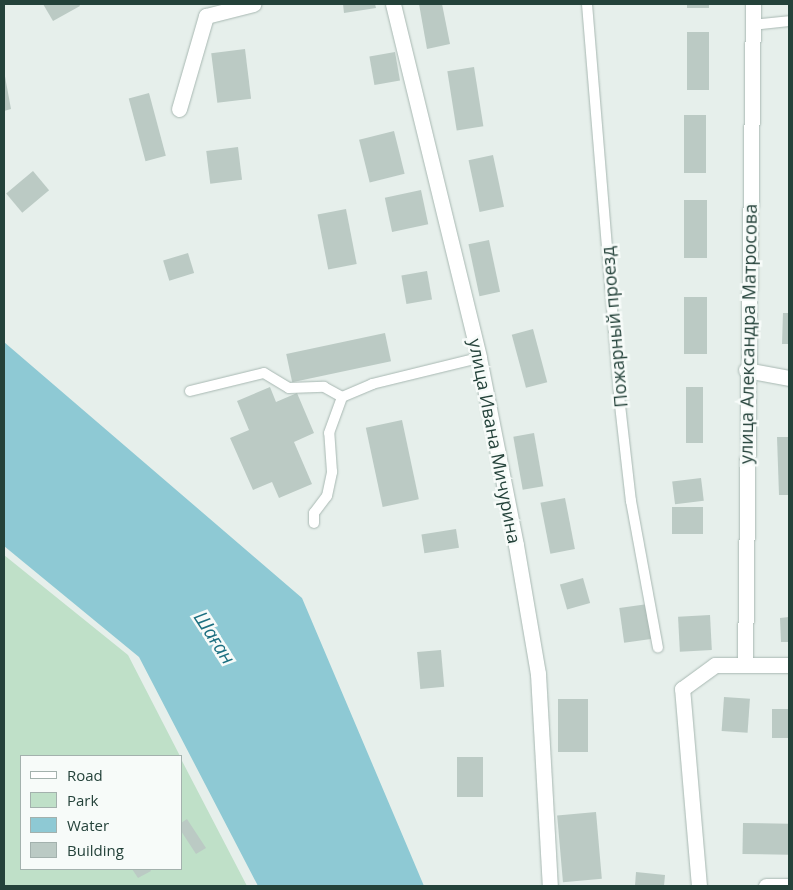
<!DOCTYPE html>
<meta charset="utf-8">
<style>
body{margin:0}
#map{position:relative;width:793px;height:890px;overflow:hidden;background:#e6efeb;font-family:"Open Sans",sans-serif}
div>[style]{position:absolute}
.green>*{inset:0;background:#bfe0c8}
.water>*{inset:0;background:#8ec9d4}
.building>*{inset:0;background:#bbcac4;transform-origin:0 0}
.roads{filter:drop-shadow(0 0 1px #a8b8b2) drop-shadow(0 0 1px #a8b8b2)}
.lane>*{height:10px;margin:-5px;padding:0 5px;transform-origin:5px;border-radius:5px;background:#fff}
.street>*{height:15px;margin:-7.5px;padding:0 7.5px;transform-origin:7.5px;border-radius:7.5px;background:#fff}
span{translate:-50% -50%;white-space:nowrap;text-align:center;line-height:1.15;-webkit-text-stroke:5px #f7fbf9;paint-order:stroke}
.street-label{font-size:18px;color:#24423a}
.water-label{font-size:19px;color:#1c6f80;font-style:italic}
.frame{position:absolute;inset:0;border:5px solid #24423a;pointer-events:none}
.legend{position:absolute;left:20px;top:755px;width:162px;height:115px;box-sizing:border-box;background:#f7fbf9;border:1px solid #a3b1ad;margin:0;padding:6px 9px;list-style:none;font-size:15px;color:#24423a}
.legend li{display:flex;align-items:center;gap:10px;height:25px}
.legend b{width:25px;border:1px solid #a3b1ad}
</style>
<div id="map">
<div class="green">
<div style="clip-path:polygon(4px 555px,128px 655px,180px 756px,21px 756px,21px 869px,181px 869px,181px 759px,247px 886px,4px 886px)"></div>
</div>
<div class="water">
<div style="clip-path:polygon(4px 342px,302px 598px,424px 886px,258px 886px,139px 657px,4px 546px)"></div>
</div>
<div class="building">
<div style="clip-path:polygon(43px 4px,79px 4px,80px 6px,53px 21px)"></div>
<div style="clip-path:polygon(343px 4px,375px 4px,376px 8px,344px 13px)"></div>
<div style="clip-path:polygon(419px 4px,442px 4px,450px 44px,427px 49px)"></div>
<div style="left:687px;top:4px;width:22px;height:4px"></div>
<div style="left:687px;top:32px;width:22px;height:58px"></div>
<div style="left:245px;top:49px;width:50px;height:34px;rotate:83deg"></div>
<div style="left:395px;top:52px;width:29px;height:26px;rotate:80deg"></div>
<div style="left:474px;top:67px;width:60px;height:27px;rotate:81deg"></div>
<div style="clip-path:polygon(4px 71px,11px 109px,4px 111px)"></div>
<div style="left:149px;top:93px;width:65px;height:21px;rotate:75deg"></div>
<div style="left:684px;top:115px;width:22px;height:58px"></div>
<div style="left:394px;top:131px;width:44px;height:36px;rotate:76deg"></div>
<div style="left:238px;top:147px;width:33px;height:32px;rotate:83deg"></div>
<div style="left:493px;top:155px;width:53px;height:25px;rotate:78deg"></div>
<div style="left:33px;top:171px;width:25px;height:35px;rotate:50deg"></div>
<div style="left:421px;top:190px;width:35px;height:37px;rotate:78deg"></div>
<div style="left:684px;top:200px;width:23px;height:58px"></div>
<div style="left:346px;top:209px;width:56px;height:29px;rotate:79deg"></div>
<div style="left:489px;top:240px;width:53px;height:21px;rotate:78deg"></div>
<div style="left:188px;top:253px;width:21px;height:26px;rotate:73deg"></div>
<div style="left:427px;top:271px;width:29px;height:26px;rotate:80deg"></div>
<div style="left:684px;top:297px;width:23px;height:57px"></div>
<div style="clip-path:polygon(783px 313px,789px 313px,789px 344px,782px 344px)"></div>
<div style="left:533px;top:329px;width:55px;height:22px;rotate:75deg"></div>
<div style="left:385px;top:333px;width:29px;height:101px;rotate:78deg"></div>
<div style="clip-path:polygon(270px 387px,276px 402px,297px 393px,314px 433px,294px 442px,312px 484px,279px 498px,272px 482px,253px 490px,230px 438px,249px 430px,237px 401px)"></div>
<div style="left:686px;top:387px;width:17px;height:56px"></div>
<div style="left:402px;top:420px;width:81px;height:37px;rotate:78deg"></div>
<div style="left:534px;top:433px;width:54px;height:21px;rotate:80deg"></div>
<div style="clip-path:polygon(777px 437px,789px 437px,789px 495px,779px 495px)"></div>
<div style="left:701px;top:478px;width:23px;height:29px;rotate:83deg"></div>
<div style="left:565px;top:498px;width:52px;height:25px;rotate:79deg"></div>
<div style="left:672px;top:507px;width:31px;height:27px"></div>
<div style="left:456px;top:529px;width:19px;height:35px;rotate:81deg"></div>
<div style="left:583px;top:578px;width:26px;height:24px;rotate:74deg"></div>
<div style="left:648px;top:604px;width:35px;height:29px;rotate:82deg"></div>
<div style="left:710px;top:615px;width:35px;height:32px;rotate:87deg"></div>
<div style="clip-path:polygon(789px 617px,789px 642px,781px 642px,780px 618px)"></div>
<div style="left:441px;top:650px;width:37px;height:24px;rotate:85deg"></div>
<div style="left:724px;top:697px;width:26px;height:34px;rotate:4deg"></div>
<div style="left:558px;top:699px;width:30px;height:53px"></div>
<div style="left:772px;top:709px;width:17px;height:29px"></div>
<div style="left:457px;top:757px;width:26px;height:40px"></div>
<div style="left:596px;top:812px;width:67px;height:39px;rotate:85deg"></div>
<div style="clip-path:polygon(187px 819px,206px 848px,196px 854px,181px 831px,181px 823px)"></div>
<div style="left:743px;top:823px;width:46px;height:31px;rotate:1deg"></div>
<div style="clip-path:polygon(132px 869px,150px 869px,151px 871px,138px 878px)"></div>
<div style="clip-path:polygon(636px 872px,665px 875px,664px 886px,635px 886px)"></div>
</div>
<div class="roads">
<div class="lane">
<div style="left:587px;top:4px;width:402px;rotate:85.3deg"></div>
<div style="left:620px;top:405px;width:97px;rotate:83.5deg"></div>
<div style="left:631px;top:501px;width:149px;rotate:79.6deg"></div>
<div style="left:752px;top:25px;width:37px;rotate:-6deg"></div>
<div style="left:190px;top:391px;width:76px;rotate:-13.7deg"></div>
<div style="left:264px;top:373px;width:29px;rotate:31deg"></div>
<div style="left:289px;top:388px;width:35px;rotate:-2deg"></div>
<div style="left:324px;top:387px;width:21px;rotate:29deg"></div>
<div style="left:314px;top:523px;width:10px;rotate:-90deg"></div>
<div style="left:314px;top:513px;width:21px;rotate:-53deg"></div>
<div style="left:327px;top:496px;width:25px;rotate:-78deg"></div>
<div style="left:332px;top:472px;width:39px;rotate:-94deg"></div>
<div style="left:329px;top:433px;width:38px;rotate:-70deg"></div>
<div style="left:342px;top:397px;width:33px;rotate:-23deg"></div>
<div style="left:372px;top:384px;width:110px;rotate:-13.7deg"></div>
</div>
<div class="street">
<div style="left:393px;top:4px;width:364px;rotate:76.3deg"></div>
<div style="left:479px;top:358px;width:191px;rotate:78.8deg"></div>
<div style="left:516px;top:545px;width:131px;rotate:80.3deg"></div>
<div style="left:538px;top:674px;width:212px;rotate:86.8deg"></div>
<div style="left:179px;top:109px;width:97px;rotate:-73.8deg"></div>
<div style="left:206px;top:16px;width:49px;rotate:-14.3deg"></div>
<div style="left:746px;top:370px;width:44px;rotate:10.5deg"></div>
<div style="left:745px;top:665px;width:661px;rotate:-89.31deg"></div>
<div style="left:699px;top:886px;width:198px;rotate:-94.9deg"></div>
<div style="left:682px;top:689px;width:41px;rotate:-36deg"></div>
<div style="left:715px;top:665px;width:74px"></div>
<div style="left:766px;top:886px;width:23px"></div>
</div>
</div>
<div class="street-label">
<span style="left:614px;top:327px;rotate:-95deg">Пожарный проезд</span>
<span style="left:748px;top:334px;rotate:-89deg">улица Александра Матросова</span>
<span style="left:495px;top:441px;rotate:79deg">улица Ивана Мичурина</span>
</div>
<div class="water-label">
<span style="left:214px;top:638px;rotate:57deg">Шаған</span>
</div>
<div class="frame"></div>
<ul class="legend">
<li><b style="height:6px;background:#fff"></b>Road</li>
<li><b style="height:14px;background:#bfe0c8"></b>Park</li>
<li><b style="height:14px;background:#8ec9d4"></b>Water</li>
<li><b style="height:14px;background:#bbcac4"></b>Building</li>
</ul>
</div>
